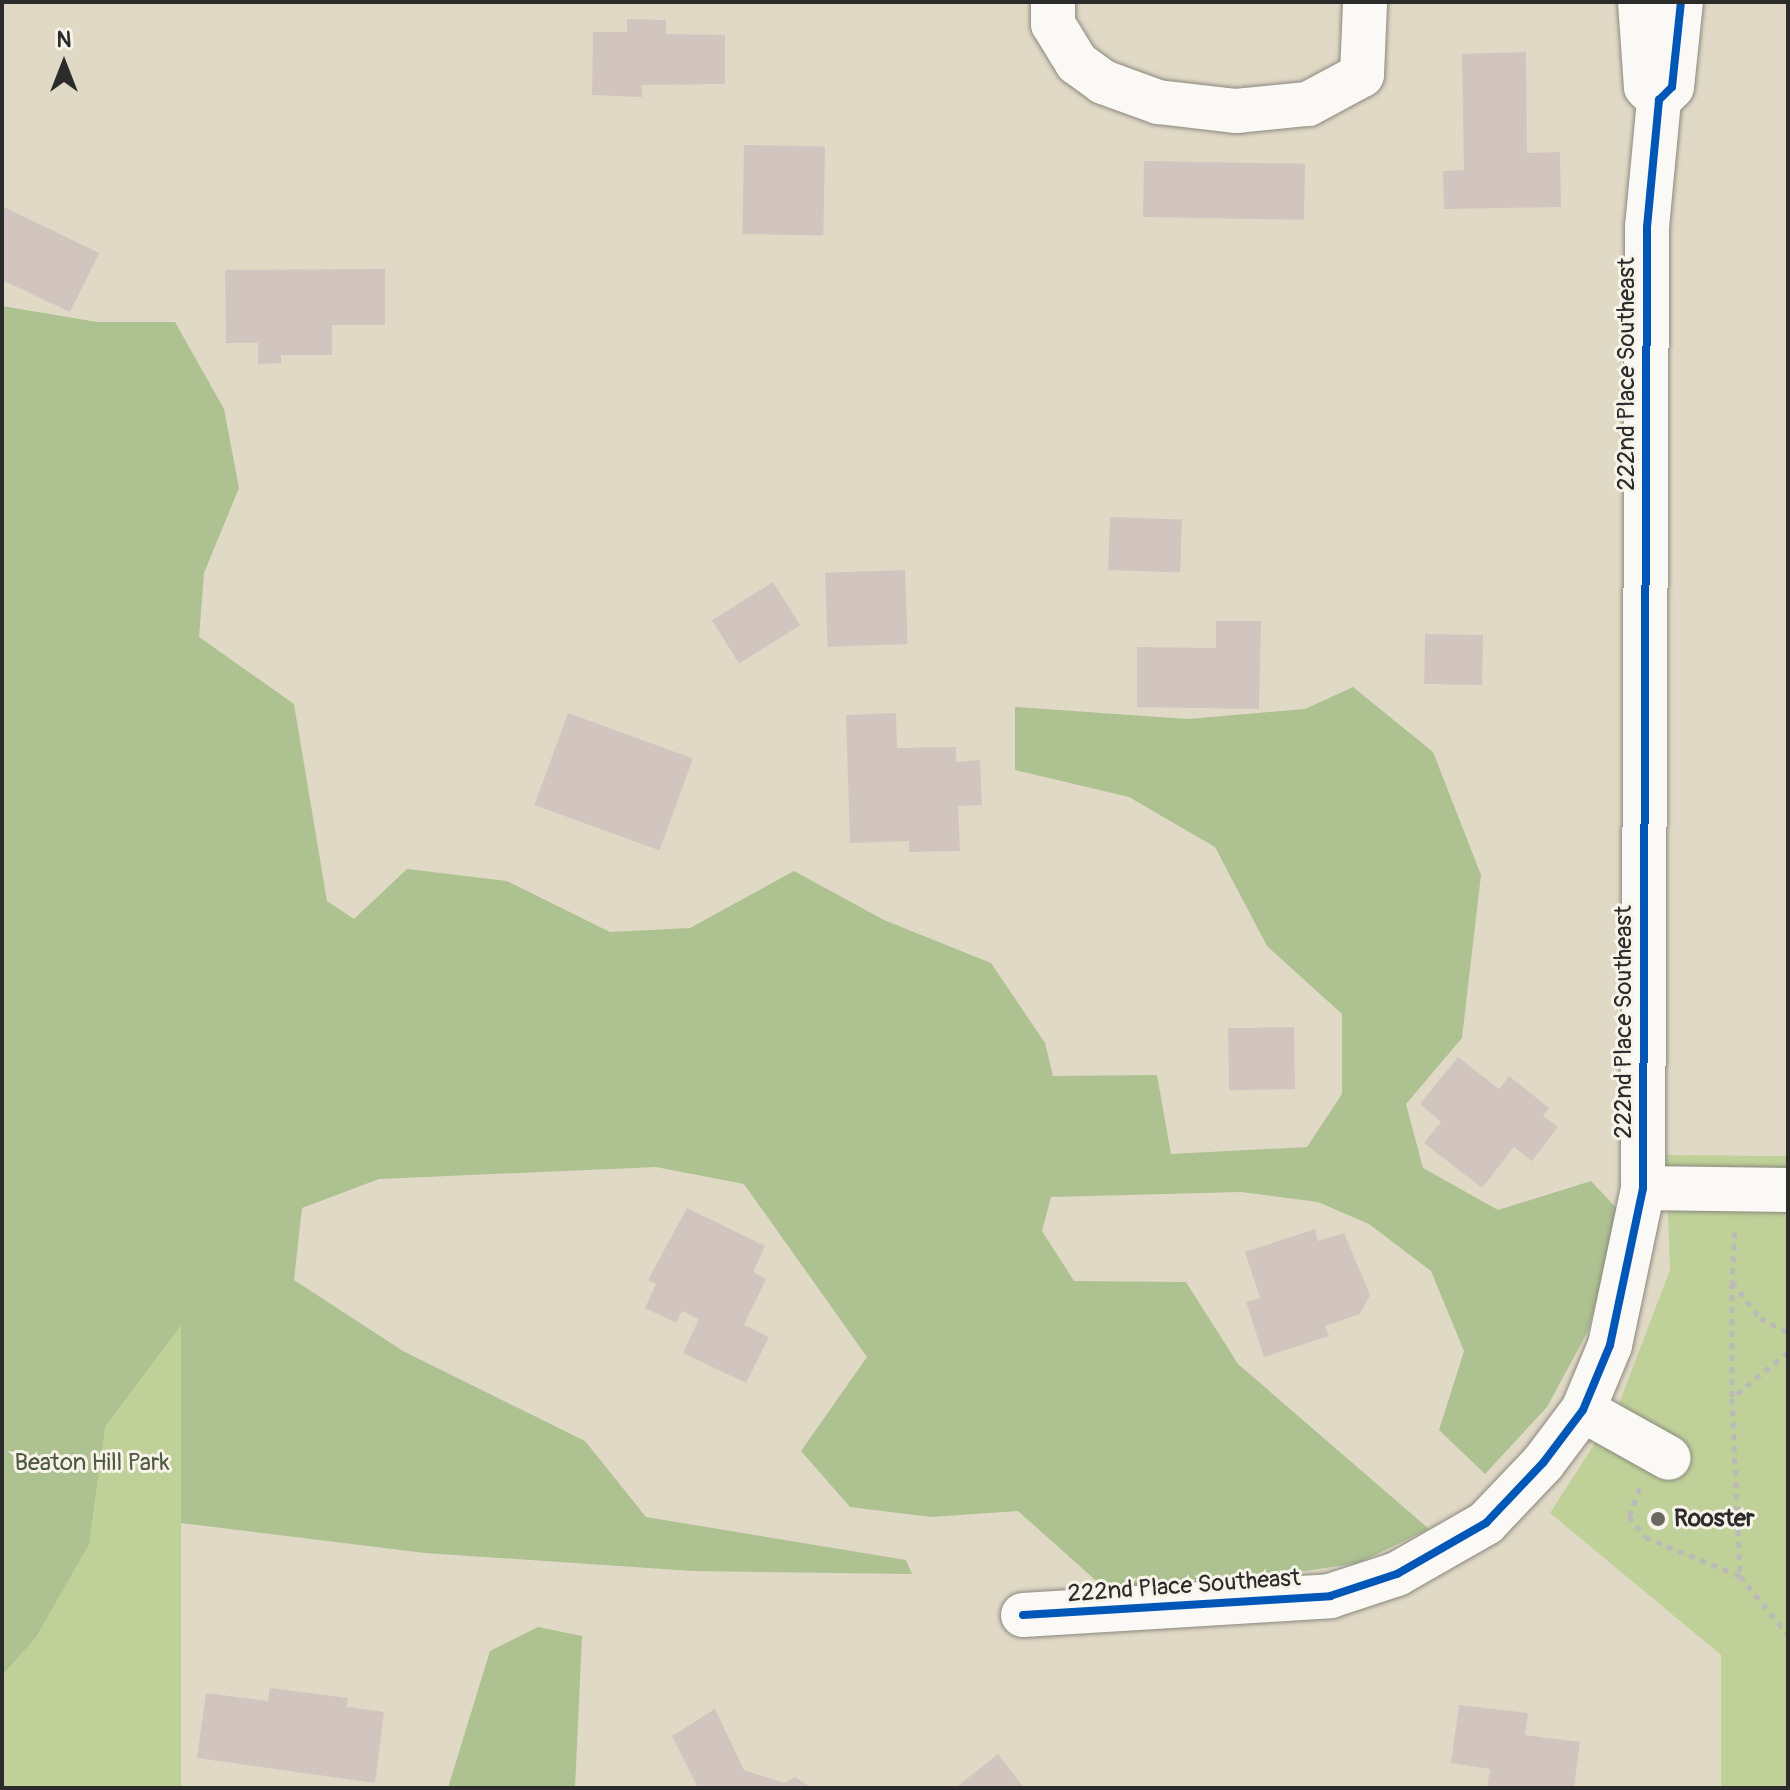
<!DOCTYPE html>
<style>
body{margin:0}
#map{position:relative;width:1790px;height:1790px;overflow:hidden;background:#e0d9c6;font-family:Pangolin,sans-serif}
div>[style]{position:absolute}
.green>*{inset:0;background:#bfd199;transform-origin:0 0}
.forest>*{inset:0;background:#adc191}
.building>*{inset:0;background:#d2c5bf;transform-origin:0 0}
.path>*{height:5px;margin-top:-2.5px;transform-origin:0;background:repeating-linear-gradient(90deg,#bbbab7 0 6px,transparent 0 12px)}
.roads{filter:drop-shadow(0 0 2px #8b887e) drop-shadow(0 0 2px #8b887e)}
.minor>*{height:44px;margin:-22px;padding:0 22px;transform-origin:22px;border-radius:22px;background:#faf9f6}
.cycleway>*{height:8px;margin:-4px;padding:0 4px;transform-origin:4px;border-radius:4px;background:#0057b8}
.dots>*{width:22px;height:22px;translate:-50% -50%;box-sizing:border-box;border:4px solid #f7f3e8;border-radius:50%}
span{translate:-50% -50%;white-space:nowrap;text-align:center;line-height:1.15;-webkit-text-stroke:6px #f7f3e8;paint-order:stroke}
.street-label{font-size:24px;color:#2b2b2b}
.park-label{font-size:24px;color:#4f5b41}
.poi-label{font-size:24px;color:#2b2b2b;font-weight:700}
.left{translate:0 -50%;text-align:left}
.frame{position:absolute;inset:0;border:4px solid #2b2b2b;pointer-events:none}
.north{position:absolute;left:24px;top:24px;width:80px;height:80px;-webkit-text-stroke:6px #f7f3e8;paint-order:stroke;rotate:0deg;font-size:22px;font-weight:700;line-height:32px;text-align:center;color:#2b2b2b}
.north::after{content:'';display:block;margin:auto;width:28px;height:36px;background:#2b2b2b;clip-path:polygon(50% 0,100% 100%,50% 72%,0 100%)}
</style>
<div id="map">
<div class="green">
<div style="left:181px;top:1108px;width:680px;height:179px;rotate:90deg"></div>
<div style="clip-path:polygon(1666px 1155px,1788px 1156px,1788px 1788px,1721px 1788px,1721px 1655px,1550px 1513px,1617px 1409px,1670px 1270px)"></div>
</div>
<div class="forest">
<div style="clip-path:polygon(2px 306px,97px 322px,175px 322px,224px 409px,239px 488px,204px 573px,199px 637px,294px 704px,327px 901px,354px 919px,407px 869px,507px 881px,610px 932px,690px 928px,794px 871px,884px 920px,991px 963px,1045px 1043px,1053px 1076px,1157px 1075px,1171px 1154px,1307px 1147px,1342px 1094px,1342px 1014px,1267px 946px,1215px 847px,1129px 797px,1015px 770px,1015px 707px,1188px 719px,1305px 709px,1353px 687px,1433px 752px,1481px 875px,1462px 1038px,1406px 1104px,1423px 1168px,1498px 1210px,1591px 1181px,1620px 1212px,1588px 1331px,1547px 1407px,1485px 1474px,1439px 1430px,1464px 1351px,1431px 1271px,1369px 1224px,1318px 1202px,1241px 1192px,1051px 1197px,1042px 1231px,1074px 1281px,1186px 1282px,1238px 1364px,1429px 1529px,1358px 1563px,1206px 1586px,1102px 1586px,1018px 1511px,931px 1517px,850px 1507px,801px 1451px,867px 1357px,744px 1184px,656px 1167px,379px 1179px,302px 1208px,294px 1280px,403px 1351px,585px 1441px,646px 1517px,906px 1560px,912px 1574px,693px 1571px,425px 1553px,181px 1523px,181px 1325px,105px 1427px,89px 1544px,36px 1637px,2px 1675px)"></div>
<div style="clip-path:polygon(538px 1627px,582px 1636px,575px 1788px,448px 1788px,490px 1651px)"></div>
</div>
<div class="building">
<div style="clip-path:polygon(627px 19px,666px 20px,666px 34px,725px 35px,725px 84px,642px 85px,642px 97px,592px 95px,593px 32px,627px 32px)"></div>
<div style="clip-path:polygon(1526px 52px,1527px 153px,1560px 152px,1561px 207px,1444px 209px,1443px 171px,1464px 170px,1462px 54px)"></div>
<div style="left:744px;top:145px;width:81px;height:89px;rotate:1deg"></div>
<div style="left:1144px;top:161px;width:161px;height:56px;rotate:1deg"></div>
<div style="clip-path:polygon(2px 206px,99px 253px,70px 312px,2px 280px)"></div>
<div style="clip-path:polygon(385px 269px,385px 325px,332px 325px,332px 355px,281px 355px,281px 363px,258px 364px,258px 343px,226px 343px,225px 270px)"></div>
<div style="left:1110px;top:517px;width:72px;height:53px;rotate:2deg"></div>
<div style="left:905px;top:570px;width:74px;height:80px;rotate:88deg"></div>
<div style="left:773px;top:582px;width:51px;height:72px;rotate:58deg"></div>
<div style="clip-path:polygon(1216px 621px,1261px 621px,1259px 709px,1137px 707px,1137px 647px,1216px 648px)"></div>
<div style="left:1425px;top:634px;width:58px;height:50px;rotate:1deg"></div>
<div style="left:568px;top:713px;width:133px;height:98px;rotate:20deg"></div>
<div style="clip-path:polygon(896px 713px,897px 748px,956px 747px,956px 762px,980px 760px,982px 805px,958px 806px,960px 851px,909px 852px,909px 841px,850px 843px,846px 715px)"></div>
<div style="left:1294px;top:1027px;width:62px;height:66px;rotate:89deg"></div>
<div style="clip-path:polygon(1458px 1057px,1499px 1089px,1509px 1076px,1549px 1108px,1543px 1116px,1558px 1127px,1532px 1161px,1514px 1147px,1482px 1188px,1424px 1143px,1441px 1122px,1420px 1104px)"></div>
<div style="clip-path:polygon(687px 1208px,765px 1246px,753px 1272px,766px 1279px,744px 1325px,769px 1337px,746px 1383px,683px 1353px,699px 1319px,682px 1311px,676px 1323px,645px 1308px,656px 1284px,648px 1280px)"></div>
<div style="clip-path:polygon(1315px 1229px,1318px 1241px,1344px 1233px,1370px 1295px,1360px 1314px,1325px 1326px,1329px 1336px,1264px 1357px,1246px 1302px,1260px 1298px,1245px 1252px)"></div>
<div style="clip-path:polygon(270px 1688px,348px 1698px,347px 1707px,384px 1712px,375px 1783px,197px 1758px,206px 1693px,268px 1701px)"></div>
<div style="clip-path:polygon(1459px 1705px,1528px 1713px,1525px 1735px,1580px 1742px,1574px 1788px,1487px 1788px,1490px 1769px,1451px 1763px)"></div>
<div style="clip-path:polygon(715px 1709px,744px 1770px,784px 1783px,795px 1777px,812px 1788px,698px 1788px,672px 1736px)"></div>
<div style="clip-path:polygon(998px 1754px,1024px 1788px,955px 1788px)"></div>
</div>
<div class="path">
<div style="left:1735px;top:1232px;width:50px;rotate:93.4deg"></div>
<div style="left:1732px;top:1282px;width:46px;rotate:52.1deg"></div>
<div style="left:1760px;top:1318px;width:31px;rotate:27deg"></div>
<div style="left:1732px;top:1283px;width:114px;rotate:90deg"></div>
<div style="left:1788px;top:1352px;width:72px;rotate:140.6deg"></div>
<div style="left:1732px;top:1398px;width:178px;rotate:87.4deg"></div>
<div style="left:1740px;top:1576px;width:76px;rotate:50.9deg"></div>
<div style="left:1640px;top:1488px;width:30px;rotate:111deg"></div>
<div style="left:1629px;top:1516px;width:26px;rotate:53deg"></div>
<div style="left:1645px;top:1537px;width:103px;rotate:22.3deg"></div>
</div>
<div class="roads">
<div class="minor">
<div style="left:1053px;top:2px;width:22px;rotate:90deg"></div>
<div style="left:1053px;top:24px;width:46px;rotate:58.4deg"></div>
<div style="left:1077px;top:63px;width:32px;rotate:36deg"></div>
<div style="left:1103px;top:82px;width:59px;rotate:20deg"></div>
<div style="left:1158px;top:102px;width:79px;rotate:6.6deg"></div>
<div style="left:1236px;top:111px;width:72px;rotate:-5.6deg"></div>
<div style="left:1308px;top:104px;width:61px;rotate:-28.2deg"></div>
<div style="left:1362px;top:75px;width:73px;rotate:-87.6deg"></div>
<div style="left:1640px;top:2px;width:85px;rotate:86deg"></div>
<div style="left:1646px;top:87px;width:18px;rotate:45deg"></div>
<div style="left:1643px;top:1188px;width:145px;rotate:0.8deg"></div>
<div style="left:1583px;top:1410px;width:98px;rotate:29.2deg"></div>
<div style="left:1023px;top:1615px;width:308px;rotate:-3.5deg"></div>
<div style="left:1330px;top:1596px;width:71px;rotate:-18.2deg"></div>
<div style="left:1397px;top:1574px;width:103px;rotate:-29.8deg"></div>
<div style="left:1486px;top:1523px;width:83px;rotate:-46.5deg"></div>
<div style="left:1543px;top:1463px;width:66px;rotate:-53deg"></div>
<div style="left:1583px;top:1410px;width:70px;rotate:-67.4deg"></div>
<div style="left:1610px;top:1345px;width:160px;rotate:-78.1deg"></div>
<div style="left:1643px;top:1188px;width:961px;rotate:-89.76deg"></div>
<div style="left:1647px;top:227px;width:128px;rotate:-84.6deg"></div>
<div style="left:1659px;top:100px;width:18px;rotate:-45deg"></div>
<div style="left:1672px;top:87px;width:85px;rotate:-84deg"></div>
</div>
</div>
<div class="cycleway">
<div style="left:1023px;top:1615px;width:308px;rotate:-3.5deg"></div>
<div style="left:1330px;top:1596px;width:71px;rotate:-18.2deg"></div>
<div style="left:1397px;top:1574px;width:103px;rotate:-29.8deg"></div>
<div style="left:1486px;top:1523px;width:83px;rotate:-46.5deg"></div>
<div style="left:1543px;top:1463px;width:66px;rotate:-53deg"></div>
<div style="left:1583px;top:1410px;width:70px;rotate:-67.4deg"></div>
<div style="left:1610px;top:1345px;width:160px;rotate:-78.1deg"></div>
<div style="left:1643px;top:1188px;width:961px;rotate:-89.76deg"></div>
<div style="left:1647px;top:227px;width:128px;rotate:-84.6deg"></div>
<div style="left:1659px;top:100px;width:18px;rotate:-45deg"></div>
<div style="left:1672px;top:87px;width:85px;rotate:-84deg"></div>
</div>
<div class="dots">
<div style="left:1658px;top:1519px;background:#6a6861"></div>
</div>
<div class="street-label">
<span style="left:1627px;top:374px;rotate:-90deg">222nd Place Southeast</span>
<span style="left:1624px;top:1022px;rotate:-90deg">222nd Place Southeast</span>
<span style="left:1184px;top:1586px;rotate:-4deg">222nd Place Southeast</span>
</div>
<div class="park-label">
<span style="left:92px;top:1463px">Beaton Hill Park</span>
</div>
<div class="poi-label">
<span class="left" style="left:1674px;top:1519px">Rooster</span>
</div>
<div class="frame"></div>
<div class="north">N</div>
</div>
